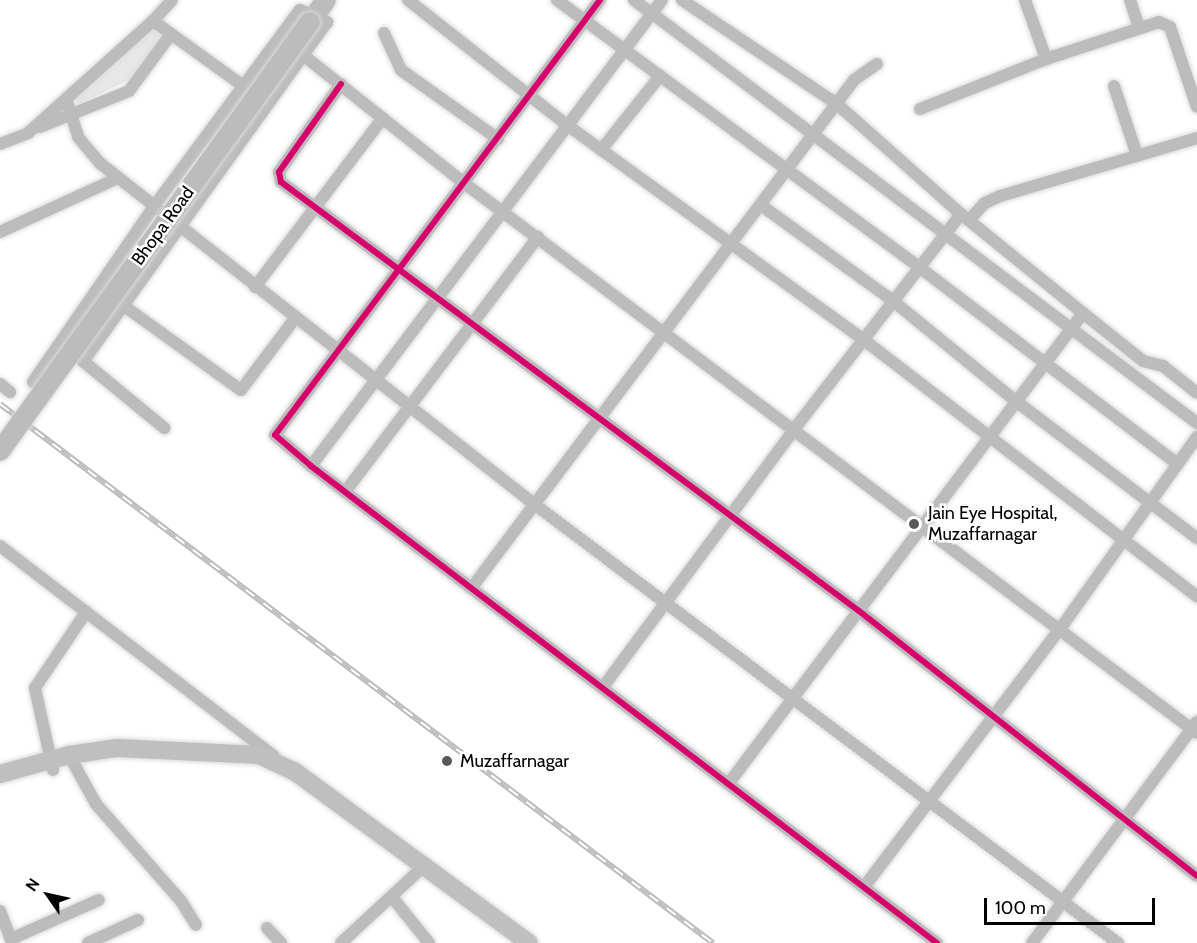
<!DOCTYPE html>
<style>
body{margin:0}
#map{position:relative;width:1197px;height:943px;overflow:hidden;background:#fff;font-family:Cabin,sans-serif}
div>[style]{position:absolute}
.green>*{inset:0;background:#e7e7e7}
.roads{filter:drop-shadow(0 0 2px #dbdbdb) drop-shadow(0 0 2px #dbdbdb)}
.minor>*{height:12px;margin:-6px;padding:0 6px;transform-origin:6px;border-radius:6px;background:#bcbcbc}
.secondary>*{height:18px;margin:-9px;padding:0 9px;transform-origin:9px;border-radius:9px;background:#bfbfbf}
.primary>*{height:20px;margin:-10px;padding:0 10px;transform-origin:10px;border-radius:10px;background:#bcbcbc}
.rail>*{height:6px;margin-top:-3px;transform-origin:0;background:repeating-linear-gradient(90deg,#fff 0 11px,#bcbcbc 0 22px);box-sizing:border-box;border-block:2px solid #bcbcbc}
.bridges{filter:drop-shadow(0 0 2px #dbdbdb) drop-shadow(0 0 2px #dbdbdb)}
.primary-bridge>*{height:20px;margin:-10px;padding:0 10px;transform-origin:10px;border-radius:10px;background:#bcbcbc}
.cycleway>*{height:6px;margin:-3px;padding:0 3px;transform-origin:3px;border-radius:3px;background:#d6006c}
.dots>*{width:16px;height:16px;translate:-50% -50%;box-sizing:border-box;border:3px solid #fff;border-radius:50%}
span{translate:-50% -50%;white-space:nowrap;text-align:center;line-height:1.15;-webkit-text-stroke:5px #fff;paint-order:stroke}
.street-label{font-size:18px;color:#000}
.poi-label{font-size:18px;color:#000}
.left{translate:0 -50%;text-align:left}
.north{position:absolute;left:18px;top:865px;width:60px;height:60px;-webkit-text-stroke:4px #fff;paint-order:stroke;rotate:304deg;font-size:16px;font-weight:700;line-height:24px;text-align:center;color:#000}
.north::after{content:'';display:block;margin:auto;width:21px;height:27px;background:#000;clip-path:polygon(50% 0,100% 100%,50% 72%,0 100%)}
.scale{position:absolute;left:984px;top:898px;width:171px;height:27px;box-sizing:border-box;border:3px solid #000;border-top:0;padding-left:8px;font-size:18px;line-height:21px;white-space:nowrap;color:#000;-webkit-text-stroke:4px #fff;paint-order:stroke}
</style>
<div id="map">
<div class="green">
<div style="clip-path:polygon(151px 27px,162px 37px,131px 79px,79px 104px,74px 97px)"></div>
</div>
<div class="roads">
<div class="minor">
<div style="left:408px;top:0;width:202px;rotate:38.2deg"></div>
<div style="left:567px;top:125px;width:367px;rotate:35.9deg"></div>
<div style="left:864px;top:340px;width:420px;rotate:37.6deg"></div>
<div style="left:557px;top:0;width:450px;rotate:36.4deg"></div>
<div style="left:919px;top:267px;width:322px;rotate:37.3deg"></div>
<div style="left:600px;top:0;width:543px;rotate:126.76deg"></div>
<div style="left:275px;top:435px;width:48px;rotate:40.7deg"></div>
<div style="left:311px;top:466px;width:787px;rotate:37.31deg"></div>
<div style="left:634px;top:0;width:704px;rotate:36.92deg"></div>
<div style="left:682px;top:0;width:187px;rotate:33.9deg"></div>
<div style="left:837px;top:104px;width:166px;rotate:41.6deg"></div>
<div style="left:961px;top:214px;width:157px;rotate:39.1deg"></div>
<div style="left:1083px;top:313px;width:77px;rotate:38.7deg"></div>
<div style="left:1143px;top:361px;width:21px;rotate:14deg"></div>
<div style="left:1163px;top:366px;width:43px;rotate:38.5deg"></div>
<div style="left:1025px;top:0;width:63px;rotate:70.4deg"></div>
<div style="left:1130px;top:0;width:29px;rotate:72deg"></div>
<div style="left:153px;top:21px;width:111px;rotate:35.8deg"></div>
<div style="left:384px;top:33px;width:41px;rotate:65.3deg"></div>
<div style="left:401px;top:70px;width:119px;rotate:35.4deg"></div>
<div style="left:303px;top:55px;width:206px;rotate:38.5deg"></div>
<div style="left:464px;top:183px;width:916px;rotate:36.88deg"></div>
<div style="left:341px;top:84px;width:108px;rotate:125.2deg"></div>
<div style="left:279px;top:172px;width:10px;rotate:79deg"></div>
<div style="left:281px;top:182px;width:720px;rotate:36.58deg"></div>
<div style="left:859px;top:611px;width:429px;rotate:38.1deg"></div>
<div style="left:1114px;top:86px;width:73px;rotate:71.6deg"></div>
<div style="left:66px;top:99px;width:40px;rotate:72deg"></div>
<div style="left:78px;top:137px;width:35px;rotate:50deg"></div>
<div style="left:101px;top:164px;width:551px;rotate:38.14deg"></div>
<div style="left:534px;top:504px;width:731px;rotate:36.93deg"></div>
<div style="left:920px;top:109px;width:136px;rotate:-21.6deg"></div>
<div style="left:1046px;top:59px;width:119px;rotate:-18.1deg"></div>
<div style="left:1159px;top:22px;width:12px;rotate:24deg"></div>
<div style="left:1170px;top:27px;width:84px;rotate:71.4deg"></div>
<div style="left:40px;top:127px;width:96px;rotate:-22deg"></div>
<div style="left:129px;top:91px;width:71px;rotate:-53.6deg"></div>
<div style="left:0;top:144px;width:30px;rotate:-21deg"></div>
<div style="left:28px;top:133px;width:168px;rotate:-41.9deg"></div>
<div style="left:153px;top:21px;width:28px;rotate:-48deg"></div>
<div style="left:601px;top:150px;width:95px;rotate:-51.4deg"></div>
<div style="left:762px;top:206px;width:162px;rotate:35.9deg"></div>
<div style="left:893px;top:301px;width:160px;rotate:39.2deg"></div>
<div style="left:1017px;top:402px;width:226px;rotate:37.1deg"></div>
<div style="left:969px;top:220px;width:23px;rotate:-47deg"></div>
<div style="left:985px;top:203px;width:17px;rotate:-25deg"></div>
<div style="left:1000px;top:196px;width:205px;rotate:-16.4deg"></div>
<div style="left:0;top:232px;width:130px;rotate:-24.6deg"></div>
<div style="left:255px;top:287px;width:212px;rotate:-52.9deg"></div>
<div style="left:124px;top:306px;width:144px;rotate:35.7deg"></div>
<div style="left:241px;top:390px;width:91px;rotate:-53deg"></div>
<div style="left:78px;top:357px;width:112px;rotate:39.5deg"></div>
<div style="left:33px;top:382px;width:215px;rotate:-55.4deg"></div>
<div style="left:155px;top:205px;width:243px;rotate:-53.4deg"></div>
<div style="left:300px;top:10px;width:30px;rotate:24deg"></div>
<div style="left:327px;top:22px;width:418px;rotate:125.7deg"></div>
<div style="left:0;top:384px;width:13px;rotate:39deg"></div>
<div style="left:311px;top:466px;width:583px;rotate:-53.01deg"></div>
<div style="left:345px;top:492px;width:320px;rotate:-52.9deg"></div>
<div style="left:0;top:546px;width:345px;rotate:37.5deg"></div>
<div style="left:473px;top:586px;width:633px;rotate:-53.02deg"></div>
<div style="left:854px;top:80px;width:28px;rotate:-35deg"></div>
<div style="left:603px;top:687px;width:322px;rotate:-53.4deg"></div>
<div style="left:795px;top:428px;width:271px;rotate:-52.2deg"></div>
<div style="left:69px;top:755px;width:56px;rotate:61.1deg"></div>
<div style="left:96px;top:804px;width:129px;rotate:48.8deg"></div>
<div style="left:181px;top:901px;width:28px;rotate:58deg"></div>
<div style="left:53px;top:770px;width:84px;rotate:-102.4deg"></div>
<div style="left:35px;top:688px;width:92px;rotate:-56.1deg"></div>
<div style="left:729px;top:783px;width:588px;rotate:-53.01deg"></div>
<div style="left:864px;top:887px;width:324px;rotate:-52.8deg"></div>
<div style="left:1060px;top:629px;width:236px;rotate:-54.5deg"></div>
<div style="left:392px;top:897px;width:59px;rotate:51.2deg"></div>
<div style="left:0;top:911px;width:34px;rotate:69deg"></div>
<div style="left:267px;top:928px;width:21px;rotate:47deg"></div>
<div style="left:11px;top:939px;width:96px;rotate:-23.9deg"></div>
<div style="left:88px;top:943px;width:55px;rotate:-24.7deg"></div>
<div style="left:341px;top:943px;width:116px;rotate:-42.9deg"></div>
<div style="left:1032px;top:943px;width:276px;rotate:-53.3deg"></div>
</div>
<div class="secondary">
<div style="left:0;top:774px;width:72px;rotate:-15.4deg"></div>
<div style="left:69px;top:755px;width:49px;rotate:-8.3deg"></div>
<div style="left:117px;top:748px;width:142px;rotate:2.8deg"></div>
<div style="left:259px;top:755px;width:38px;rotate:25deg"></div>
<div style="left:294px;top:771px;width:291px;rotate:36.2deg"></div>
</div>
<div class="primary">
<div style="left:310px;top:22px;width:27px;rotate:-54deg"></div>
</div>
</div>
<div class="rail">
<div style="left:0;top:404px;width:894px;rotate:37.09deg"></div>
</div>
<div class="bridges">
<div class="primary-bridge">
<div style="left:0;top:451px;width:529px;rotate:-54.15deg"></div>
</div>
</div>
<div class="cycleway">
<div style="left:600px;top:0;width:543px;rotate:126.76deg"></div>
<div style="left:275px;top:435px;width:48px;rotate:40.7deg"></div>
<div style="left:311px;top:466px;width:787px;rotate:37.31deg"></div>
<div style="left:341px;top:84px;width:108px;rotate:125.2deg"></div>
<div style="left:279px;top:172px;width:10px;rotate:79deg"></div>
<div style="left:281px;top:182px;width:720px;rotate:36.58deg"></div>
<div style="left:859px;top:611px;width:429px;rotate:38.1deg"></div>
</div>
<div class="dots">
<div style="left:914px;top:524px;background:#595959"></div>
<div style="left:447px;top:761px;background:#595959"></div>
</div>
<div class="street-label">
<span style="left:163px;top:226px;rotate:-54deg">Bhopa Road</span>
</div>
<div class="poi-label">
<span class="left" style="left:928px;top:524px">Jain Eye Hospital,<br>Muzaffarnagar</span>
<span class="left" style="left:460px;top:761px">Muzaffarnagar</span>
</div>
<div class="north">N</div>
<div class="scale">100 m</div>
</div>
